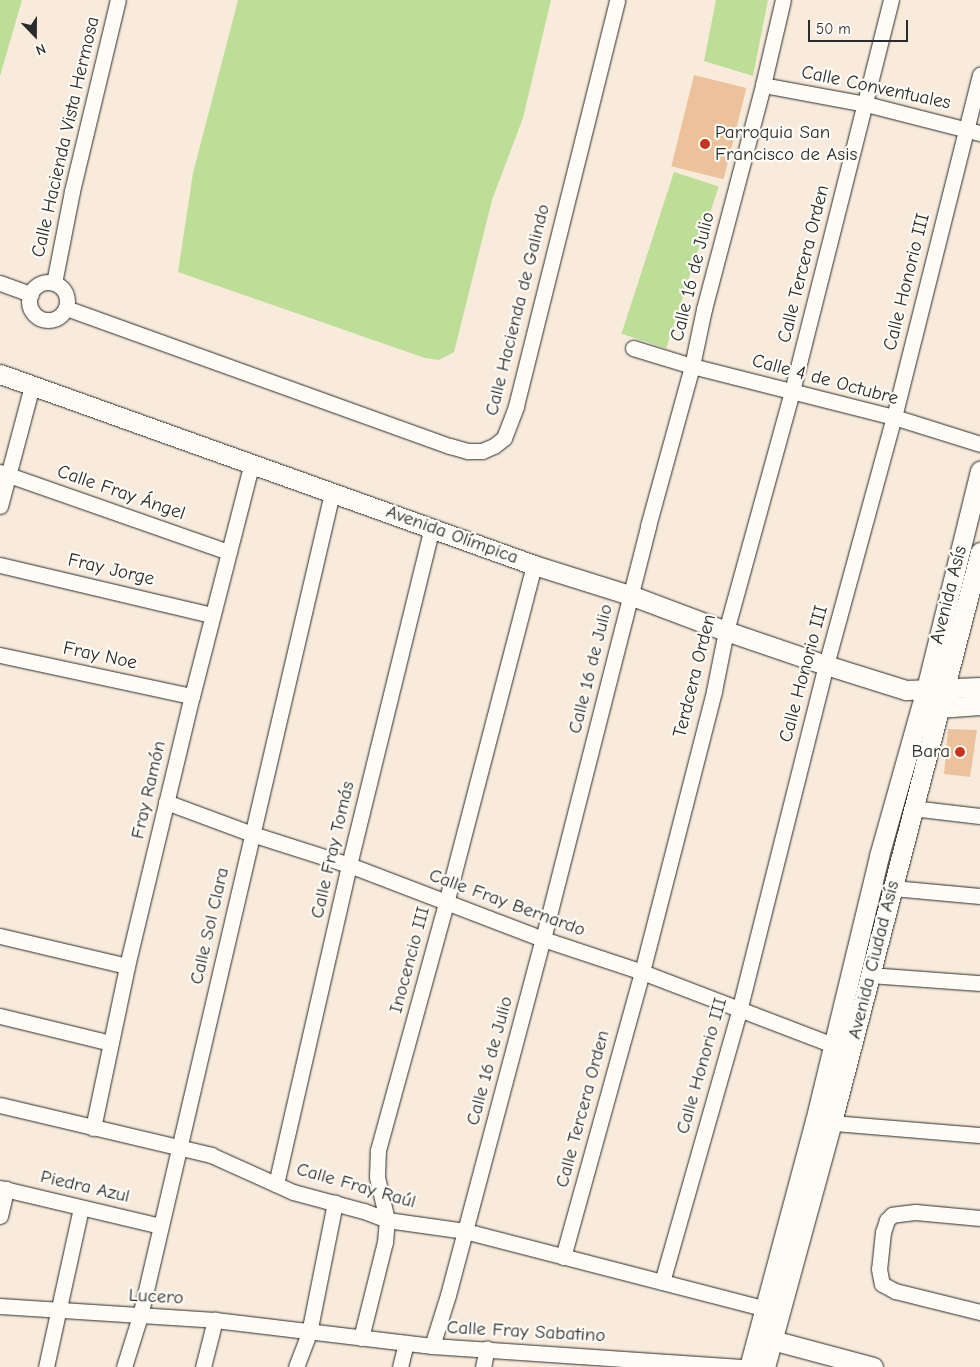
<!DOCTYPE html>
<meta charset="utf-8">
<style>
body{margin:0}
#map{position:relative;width:980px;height:1367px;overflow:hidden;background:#f8ebdb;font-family:"Comic Neue",sans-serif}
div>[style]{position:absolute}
.green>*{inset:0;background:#bdde97;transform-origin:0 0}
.building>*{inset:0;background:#ebc29b;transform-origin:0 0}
.roads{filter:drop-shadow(0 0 1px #2b2b2b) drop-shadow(0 0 1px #2b2b2b)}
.minor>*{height:15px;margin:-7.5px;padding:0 7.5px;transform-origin:7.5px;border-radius:7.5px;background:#fdfcf7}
.minor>.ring{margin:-7.5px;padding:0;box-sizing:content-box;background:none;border:15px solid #fdfcf7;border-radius:50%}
.tertiary>*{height:19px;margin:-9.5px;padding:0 9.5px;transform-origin:9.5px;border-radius:9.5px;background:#fdfcf7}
.dots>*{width:14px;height:14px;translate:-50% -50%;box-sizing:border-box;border:2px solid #fdfcf7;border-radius:50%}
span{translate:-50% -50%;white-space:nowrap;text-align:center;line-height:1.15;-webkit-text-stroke:4.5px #fdfcf7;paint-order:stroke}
.street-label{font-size:19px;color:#2b2b2b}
.poi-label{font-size:19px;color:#2b2b2b}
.left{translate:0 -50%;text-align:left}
.right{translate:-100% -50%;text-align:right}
.north{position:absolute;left:10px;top:10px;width:50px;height:50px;-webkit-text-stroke:4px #fdfcf7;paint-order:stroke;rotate:158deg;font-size:14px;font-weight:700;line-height:20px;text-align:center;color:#2b2b2b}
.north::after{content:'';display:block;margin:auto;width:18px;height:22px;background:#2b2b2b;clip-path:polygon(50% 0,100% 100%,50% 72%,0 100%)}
.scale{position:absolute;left:808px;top:20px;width:100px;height:22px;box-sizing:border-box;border:2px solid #2b2b2b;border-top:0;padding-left:6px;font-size:15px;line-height:18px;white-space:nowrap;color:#2b2b2b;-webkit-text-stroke:4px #fdfcf7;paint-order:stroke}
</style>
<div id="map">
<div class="green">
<div style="clip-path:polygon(0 0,22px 0,0 76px)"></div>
<div style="clip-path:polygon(238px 0,551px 0,523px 118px,492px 200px,454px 352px,439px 360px,425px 358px,178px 272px,193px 173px)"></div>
<div style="clip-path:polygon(716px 0,768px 0,753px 76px,704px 61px)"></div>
<div style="left:674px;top:172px;width:47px;height:170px;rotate:18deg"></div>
</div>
<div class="building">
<div style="left:694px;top:75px;width:54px;height:94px;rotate:14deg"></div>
<div style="clip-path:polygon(948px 729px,977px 730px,970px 777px,944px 774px)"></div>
</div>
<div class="roads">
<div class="minor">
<div style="left:763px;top:85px;width:105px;rotate:10.5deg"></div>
<div style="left:866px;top:104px;width:118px;rotate:14.3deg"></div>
<div class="ring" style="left:29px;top:282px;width:23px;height:23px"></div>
<div style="left:0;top:283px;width:33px;rotate:20deg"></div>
<div style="left:54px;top:283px;width:94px;rotate:-78.9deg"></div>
<div style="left:72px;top:191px;width:196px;rotate:-76.5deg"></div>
<div style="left:66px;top:308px;width:408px;rotate:19.8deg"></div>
<div style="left:450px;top:446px;width:19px;rotate:16deg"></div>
<div style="left:468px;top:451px;width:14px"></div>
<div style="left:482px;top:451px;width:13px;rotate:-23deg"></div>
<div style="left:494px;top:446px;width:13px;rotate:-39deg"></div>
<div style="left:504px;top:438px;width:34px;rotate:-69deg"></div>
<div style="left:516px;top:406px;width:418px;rotate:-76deg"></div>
<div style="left:633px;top:348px;width:62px;rotate:17deg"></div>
<div style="left:692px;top:366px;width:208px;rotate:14.2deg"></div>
<div style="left:894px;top:417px;width:90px;rotate:17.4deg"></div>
<div style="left:0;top:472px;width:242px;rotate:19.3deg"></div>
<div style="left:0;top:506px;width:124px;rotate:-75.1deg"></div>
<div style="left:0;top:565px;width:218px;rotate:13.3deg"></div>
<div style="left:0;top:655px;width:196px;rotate:12.1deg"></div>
<div style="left:166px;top:802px;width:92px;rotate:20.4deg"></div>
<div style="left:252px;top:834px;width:102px;rotate:17.7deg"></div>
<div style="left:349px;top:865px;width:208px;rotate:20.9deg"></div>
<div style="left:543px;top:939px;width:104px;rotate:18.4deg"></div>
<div style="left:642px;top:972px;width:204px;rotate:20.9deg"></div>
<div style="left:912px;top:808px;width:68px;rotate:6.7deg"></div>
<div style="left:893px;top:888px;width:87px;rotate:5.3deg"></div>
<div style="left:0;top:936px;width:130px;rotate:13.3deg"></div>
<div style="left:870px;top:975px;width:110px;rotate:4.2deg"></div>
<div style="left:0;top:1016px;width:114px;rotate:13.7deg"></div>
<div style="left:0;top:1105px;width:217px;rotate:13.3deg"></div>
<div style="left:211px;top:1155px;width:90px;rotate:24.3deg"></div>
<div style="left:293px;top:1192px;width:73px;rotate:15deg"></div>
<div style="left:364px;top:1211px;width:25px;rotate:21deg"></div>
<div style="left:387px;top:1220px;width:79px;rotate:8deg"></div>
<div style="left:465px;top:1231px;width:308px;rotate:14.5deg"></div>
<div style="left:821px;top:1122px;width:160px;rotate:4.7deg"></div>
<div style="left:93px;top:1128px;width:166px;rotate:-78.1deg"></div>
<div style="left:127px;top:966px;width:278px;rotate:-76.5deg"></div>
<div style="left:192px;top:696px;width:241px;rotate:-75.6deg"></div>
<div style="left:276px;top:1184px;width:327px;rotate:-77.1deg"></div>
<div style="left:349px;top:865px;width:348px;rotate:-76.2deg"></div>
<div style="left:0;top:1188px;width:165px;rotate:13.3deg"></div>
<div style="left:0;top:1216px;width:28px;rotate:-77deg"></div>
<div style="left:980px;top:1218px;width:65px;rotate:-174.7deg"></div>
<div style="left:915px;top:1212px;width:23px;rotate:173deg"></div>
<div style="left:892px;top:1215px;width:7px;rotate:135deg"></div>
<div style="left:887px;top:1220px;width:13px;rotate:108deg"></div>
<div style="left:883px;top:1232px;width:37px;rotate:96deg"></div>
<div style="left:879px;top:1269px;width:15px;rotate:79deg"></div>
<div style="left:882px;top:1284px;width:15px;rotate:28deg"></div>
<div style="left:895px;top:1291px;width:88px;rotate:13.9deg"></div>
<div style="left:563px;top:1257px;width:296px;rotate:-74.5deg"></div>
<div style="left:642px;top:972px;width:290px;rotate:-75.6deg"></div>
<div style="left:714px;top:691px;width:61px;rotate:-78.7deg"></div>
<div style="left:726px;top:631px;width:249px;rotate:-74.6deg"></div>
<div style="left:792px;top:391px;width:403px;rotate:-75.8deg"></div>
<div style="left:662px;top:1282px;width:282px;rotate:-74.1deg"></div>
<div style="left:739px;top:1011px;width:357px;rotate:-75.9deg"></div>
<div style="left:826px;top:665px;width:257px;rotate:-74.7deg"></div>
<div style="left:894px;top:417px;width:353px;rotate:-75.9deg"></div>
<div style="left:0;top:1306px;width:215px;rotate:3.7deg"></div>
<div style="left:215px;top:1320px;width:219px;rotate:6.8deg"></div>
<div style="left:432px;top:1346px;width:310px;rotate:3.9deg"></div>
<div style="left:361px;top:1338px;width:99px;rotate:-76deg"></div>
<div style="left:385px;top:1242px;width:22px;rotate:-85deg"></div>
<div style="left:387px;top:1220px;width:44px;rotate:-103.1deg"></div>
<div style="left:377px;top:1177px;width:27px;rotate:-88deg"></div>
<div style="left:378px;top:1150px;width:256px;rotate:-74.6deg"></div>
<div style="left:446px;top:903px;width:349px;rotate:-75.4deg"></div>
<div style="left:432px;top:1346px;width:53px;rotate:-72.6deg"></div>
<div style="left:448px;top:1295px;width:368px;rotate:-75.1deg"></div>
<div style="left:543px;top:939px;width:426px;rotate:-75.7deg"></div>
<div style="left:648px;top:526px;width:166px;rotate:-74.6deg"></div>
<div style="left:692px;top:366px;width:58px;rotate:-78.1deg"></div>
<div style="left:704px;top:309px;width:232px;rotate:-75.2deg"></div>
<div style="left:763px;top:85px;width:87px;rotate:-76.8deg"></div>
<div style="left:46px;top:1367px;width:163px;rotate:-77.6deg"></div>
<div style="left:124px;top:1367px;width:53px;rotate:-72.6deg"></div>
<div style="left:140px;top:1316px;width:845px;rotate:-76.87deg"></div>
<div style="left:203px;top:1367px;width:49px;rotate:-75.7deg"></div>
<div style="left:296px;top:1367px;width:36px;rotate:-69deg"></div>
<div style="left:309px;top:1333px;width:133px;rotate:-78.7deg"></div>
<div style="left:400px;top:1367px;width:25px;rotate:-76deg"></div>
<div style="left:483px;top:1367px;width:19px;rotate:-78deg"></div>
</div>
<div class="tertiary">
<div style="left:0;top:374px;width:567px;rotate:19.68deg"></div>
<div style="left:534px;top:565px;width:101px;rotate:17.4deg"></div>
<div style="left:630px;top:595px;width:103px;rotate:20.6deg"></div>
<div style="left:726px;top:631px;width:106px;rotate:18.8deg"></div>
<div style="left:826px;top:665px;width:84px;rotate:17.4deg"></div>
<div style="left:906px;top:690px;width:74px;rotate:-2.3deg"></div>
<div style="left:927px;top:706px;width:11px;rotate:10deg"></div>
<div style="left:938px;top:708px;width:42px;rotate:-4.1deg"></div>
<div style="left:761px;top:1337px;width:116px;rotate:15deg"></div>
<div style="left:749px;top:1367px;width:255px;rotate:-75deg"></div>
<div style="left:815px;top:1121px;width:273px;rotate:-76.4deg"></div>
<div style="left:879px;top:856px;width:173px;rotate:-74.3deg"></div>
<div style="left:926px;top:689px;width:225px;rotate:-76.1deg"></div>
<div style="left:765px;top:1367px;width:254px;rotate:-74.7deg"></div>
<div style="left:832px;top:1122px;width:589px;rotate:-75.44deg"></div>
</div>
</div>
<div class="dots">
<div style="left:705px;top:144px;background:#c8321e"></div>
<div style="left:960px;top:752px;background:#c8321e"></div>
</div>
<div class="street-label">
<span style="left:876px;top:88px;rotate:12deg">Calle Conventuales</span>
<span style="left:66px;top:137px;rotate:-77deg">Calle Hacienda Vista Hermosa</span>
<span style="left:804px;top:264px;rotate:-76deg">Calle Tercera Orden</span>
<span style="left:693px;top:277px;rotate:-76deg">Calle 16 de Julio</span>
<span style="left:907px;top:282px;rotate:-76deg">Calle Honorio III</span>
<span style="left:518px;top:310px;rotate:-76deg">Calle Hacienda de Galindo</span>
<span style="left:825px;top:380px;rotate:15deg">Calle 4 de Octubre</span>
<span style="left:121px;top:493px;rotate:19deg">Calle Fray Ángel</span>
<span style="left:452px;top:535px;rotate:20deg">Avenida Olímpica</span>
<span style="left:111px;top:570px;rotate:13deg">Fray Jorge</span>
<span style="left:949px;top:595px;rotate:-76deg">Avenida Asís</span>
<span style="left:100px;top:656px;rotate:12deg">Fray Noe</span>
<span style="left:591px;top:669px;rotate:-76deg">Calle 16 de Julio</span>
<span style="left:804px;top:674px;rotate:-75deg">Calle Honorio III</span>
<span style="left:695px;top:676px;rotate:-76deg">Terdcera Orden</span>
<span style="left:149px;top:790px;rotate:-77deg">Fray Ramón</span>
<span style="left:333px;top:850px;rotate:-77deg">Calle Fray Tomás</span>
<span style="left:507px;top:903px;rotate:20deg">Calle Fray Bernardo</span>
<span style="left:210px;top:926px;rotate:-77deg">Calle Sol Clara</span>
<span style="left:410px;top:960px;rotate:-75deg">Inocencio III</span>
<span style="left:874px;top:960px;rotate:-76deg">Avenida Ciudad Asís</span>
<span style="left:490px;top:1061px;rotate:-75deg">Calle 16 de Julio</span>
<span style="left:702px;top:1066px;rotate:-74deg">Calle Honorio III</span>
<span style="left:583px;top:1109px;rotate:-75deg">Calle Tercera Orden</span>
<span style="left:356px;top:1186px;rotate:16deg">Calle Fray Raúl</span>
<span style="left:85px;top:1187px;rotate:13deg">Piedra Azul</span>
<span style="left:156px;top:1297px;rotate:3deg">Lucero</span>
<span style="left:526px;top:1332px;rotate:3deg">Calle Fray Sabatino</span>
</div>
<div class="poi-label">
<span class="left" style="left:715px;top:144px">Parroquia San<br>Francisco de Asis</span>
<span class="right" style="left:950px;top:752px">Bara</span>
</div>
<div class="north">N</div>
<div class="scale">50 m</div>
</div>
